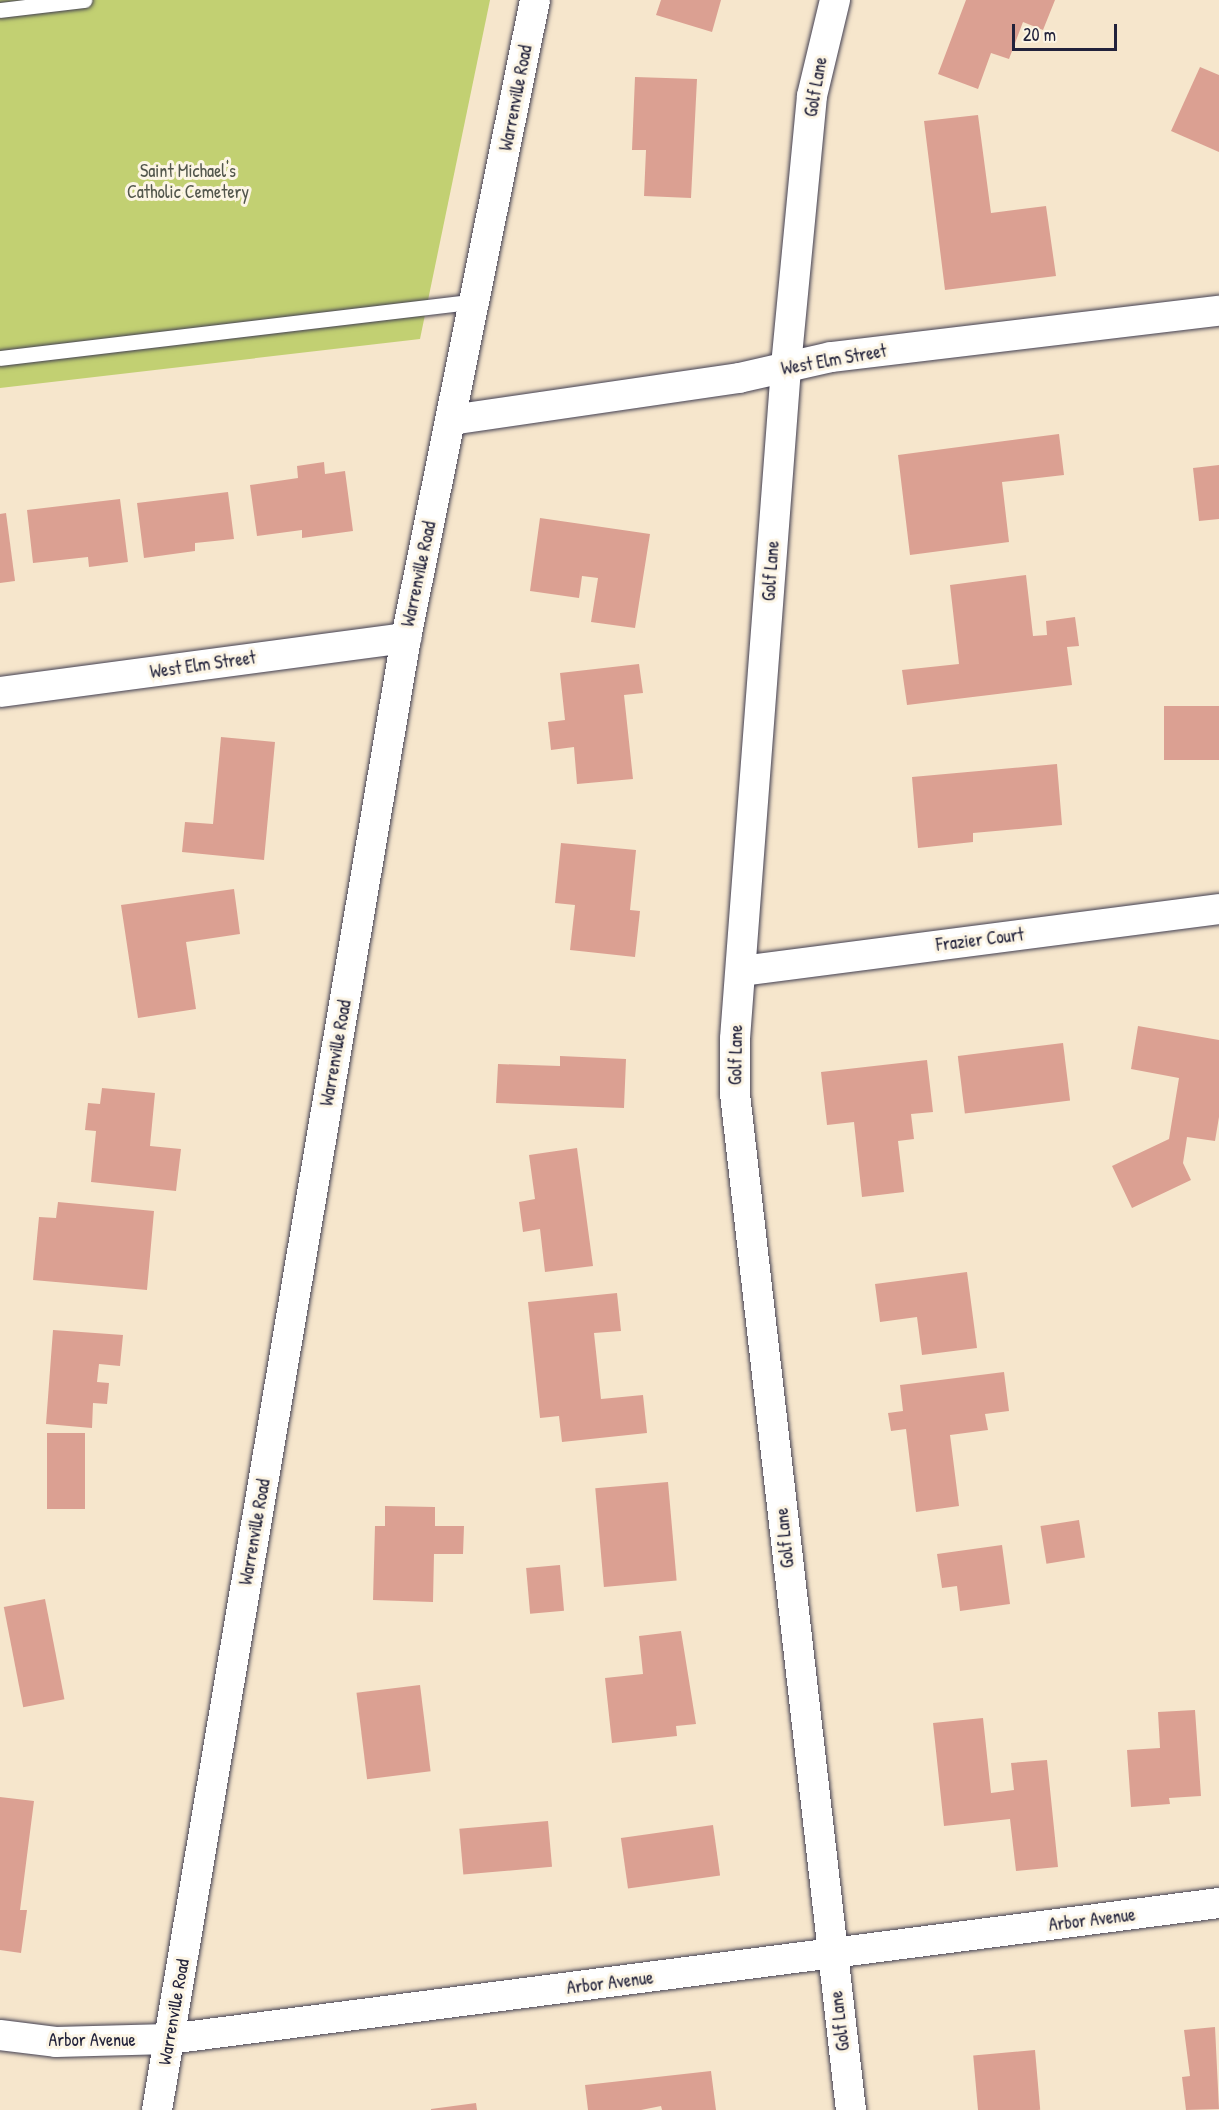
<!DOCTYPE html>
<style>
body{margin:0}
#map{position:relative;width:1219px;height:2110px;overflow:hidden;background:#f6e6cc;font-family:"Patrick Hand",sans-serif}
div>[style]{position:absolute}
.green>*{inset:0;background:#c2d072}
.building>*{inset:0;background:#dba092;transform-origin:0 0}
.roads{filter:drop-shadow(0 0 2px #423f51) drop-shadow(0 0 2px #423f51)}
.service>*{height:15px;margin:-7.5px;padding:0 7.5px;transform-origin:7.5px;border-radius:7.5px;background:#fff}
.minor>*{height:30px;margin:-15px;padding:0 15px;transform-origin:15px;border-radius:15px;background:#fff}
span{translate:-50% -50%;white-space:nowrap;text-align:center;line-height:1.15;-webkit-text-stroke:6px #fcf5e5;paint-order:stroke}
.street-label{font-size:18px;color:#22223b}
.park-label{font-size:18px;color:#52564c}
.scale{position:absolute;left:1012px;top:24px;width:105px;height:27px;box-sizing:border-box;border:3px solid #22223b;border-top:0;padding-left:8px;font-size:18px;line-height:21px;white-space:nowrap;color:#22223b;-webkit-text-stroke:4px #fcf5e5;paint-order:stroke}
</style>
<div id="map">
<div class="green">
<div style="clip-path:polygon(0 0,490px 0,420px 339px,0 388px)"></div>
</div>
<div class="building">
<div style="clip-path:polygon(661px 0,721px 0,712px 32px,656px 15px)"></div>
<div style="clip-path:polygon(966px 0,1055px 0,1043px 30px,1023px 22px,1009px 59px,991px 53px,978px 89px,938px 74px)"></div>
<div style="clip-path:polygon(1200px 67px,1219px 75px,1219px 152px,1171px 131px)"></div>
<div style="clip-path:polygon(635px 77px,697px 79px,691px 198px,644px 196px,646px 150px,632px 150px)"></div>
<div style="clip-path:polygon(978px 115px,991px 213px,1046px 206px,1056px 276px,945px 290px,924px 121px)"></div>
<div style="clip-path:polygon(1059px 434px,1064px 475px,1002px 482px,1009px 542px,910px 555px,898px 455px)"></div>
<div style="clip-path:polygon(324px 462px,325px 474px,345px 471px,353px 531px,302px 538px,302px 530px,257px 536px,250px 485px,298px 478px,297px 466px)"></div>
<div style="clip-path:polygon(1219px 465px,1219px 519px,1199px 521px,1193px 468px)"></div>
<div style="clip-path:polygon(228px 492px,234px 539px,195px 543px,195px 551px,144px 558px,137px 503px)"></div>
<div style="clip-path:polygon(120px 499px,128px 562px,89px 567px,88px 557px,33px 563px,27px 510px)"></div>
<div style="clip-path:polygon(6px 513px,15px 581px,0 583px,0 514px)"></div>
<div style="clip-path:polygon(540px 518px,650px 534px,635px 628px,591px 622px,598px 578px,582px 576px,579px 598px,530px 591px)"></div>
<div style="clip-path:polygon(1026px 575px,1033px 636px,1047px 635px,1046px 621px,1075px 617px,1079px 646px,1067px 647px,1072px 685px,907px 705px,902px 670px,959px 664px,950px 585px)"></div>
<div style="clip-path:polygon(639px 664px,643px 693px,624px 695px,633px 779px,577px 784px,574px 747px,551px 750px,548px 722px,565px 720px,560px 673px)"></div>
<div style="left:1219px;top:706px;width:54px;height:55px;rotate:90deg"></div>
<div style="clip-path:polygon(221px 737px,275px 742px,264px 860px,182px 852px,185px 822px,213px 824px)"></div>
<div style="clip-path:polygon(1057px 764px,1062px 825px,973px 833px,973px 842px,918px 848px,912px 777px)"></div>
<div style="clip-path:polygon(561px 843px,636px 850px,630px 910px,640px 911px,635px 957px,570px 950px,575px 905px,555px 903px)"></div>
<div style="clip-path:polygon(234px 889px,240px 934px,186px 942px,196px 1009px,138px 1018px,121px 905px)"></div>
<div style="clip-path:polygon(1138px 1026px,1219px 1040px,1219px 1117px,1215px 1141px,1187px 1137px,1183px 1163px,1191px 1180px,1132px 1208px,1112px 1166px,1169px 1139px,1179px 1078px,1131px 1069px)"></div>
<div style="left:1063px;top:1043px;width:58px;height:106px;rotate:83deg"></div>
<div style="clip-path:polygon(560px 1056px,626px 1059px,624px 1108px,496px 1103px,498px 1064px,560px 1066px)"></div>
<div style="clip-path:polygon(927px 1060px,933px 1112px,911px 1114px,914px 1139px,898px 1141px,904px 1192px,862px 1197px,854px 1122px,827px 1125px,821px 1072px)"></div>
<div style="clip-path:polygon(102px 1088px,155px 1093px,150px 1146px,181px 1149px,176px 1191px,91px 1182px,96px 1131px,85px 1130px,88px 1103px,100px 1104px)"></div>
<div style="clip-path:polygon(577px 1148px,593px 1266px,545px 1272px,540px 1229px,523px 1232px,519px 1202px,535px 1199px,529px 1155px)"></div>
<div style="clip-path:polygon(58px 1202px,154px 1211px,147px 1290px,33px 1280px,39px 1217px,56px 1218px)"></div>
<div style="clip-path:polygon(967px 1272px,977px 1348px,922px 1355px,917px 1317px,880px 1322px,875px 1284px)"></div>
<div style="clip-path:polygon(617px 1293px,621px 1331px,594px 1333px,601px 1399px,643px 1395px,647px 1433px,562px 1442px,559px 1416px,540px 1418px,528px 1302px)"></div>
<div style="clip-path:polygon(53px 1330px,123px 1335px,120px 1366px,99px 1364px,97px 1382px,109px 1383px,107px 1404px,93px 1403px,92px 1428px,46px 1424px)"></div>
<div style="clip-path:polygon(1004px 1372px,1009px 1411px,985px 1414px,988px 1430px,950px 1435px,959px 1506px,916px 1512px,906px 1429px,891px 1431px,888px 1413px,903px 1411px,900px 1385px)"></div>
<div style="left:47px;top:1433px;width:38px;height:76px"></div>
<div style="left:668px;top:1482px;width:99px;height:73px;rotate:85deg"></div>
<div style="clip-path:polygon(385px 1506px,435px 1507px,435px 1526px,464px 1526px,463px 1554px,434px 1554px,433px 1602px,373px 1600px,375px 1526px,385px 1526px)"></div>
<div style="left:1079px;top:1520px;width:38px;height:39px;rotate:81deg"></div>
<div style="clip-path:polygon(1002px 1545px,1010px 1604px,960px 1611px,957px 1586px,942px 1588px,937px 1554px)"></div>
<div style="left:560px;top:1565px;width:46px;height:34px;rotate:85deg"></div>
<div style="left:45px;top:1599px;width:102px;height:42px;rotate:79deg"></div>
<div style="clip-path:polygon(681px 1631px,696px 1724px,676px 1726px,677px 1736px,612px 1743px,605px 1678px,643px 1674px,639px 1636px)"></div>
<div style="left:420px;top:1685px;width:87px;height:64px;rotate:83deg"></div>
<div style="clip-path:polygon(1195px 1710px,1201px 1796px,1169px 1798px,1170px 1804px,1131px 1807px,1127px 1750px,1160px 1748px,1158px 1712px)"></div>
<div style="clip-path:polygon(983px 1718px,991px 1793px,1014px 1790px,1011px 1763px,1047px 1760px,1058px 1867px,1016px 1871px,1010px 1819px,944px 1826px,933px 1723px)"></div>
<div style="clip-path:polygon(0 1797px,34px 1801px,20px 1910px,27px 1910px,21px 1953px,0 1950px)"></div>
<div style="left:548px;top:1821px;width:46px;height:89px;rotate:85deg"></div>
<div style="left:713px;top:1825px;width:51px;height:93px;rotate:82deg"></div>
<div style="clip-path:polygon(1215px 2027px,1219px 2109px,1186px 2110px,1182px 2077px,1190px 2076px,1184px 2030px)"></div>
<div style="left:1035px;top:2050px;width:60px;height:62px;rotate:85deg"></div>
<div style="clip-path:polygon(711px 2071px,716px 2110px,662px 2110px,661px 2106px,641px 2110px,588px 2110px,585px 2085px)"></div>
<div style="clip-path:polygon(476px 2103px,477px 2110px,431px 2110px,431px 2109px)"></div>
</div>
<div class="roads">
<div class="service">
<div style="left:0;top:10px;width:85px;rotate:-6.8deg"></div>
<div style="left:0;top:358px;width:478px;rotate:-6.8deg"></div>
</div>
<div class="minor">
<div style="left:835px;top:0;width:99px;rotate:103.5deg"></div>
<div style="left:812px;top:96px;width:273px;rotate:95.5deg"></div>
<div style="left:786px;top:368px;width:673px;rotate:94.35deg"></div>
<div style="left:735px;top:1039px;width:55px;rotate:90deg"></div>
<div style="left:735px;top:1094px;width:1023px;rotate:83.49deg"></div>
<div style="left:451px;top:420px;width:291px;rotate:-8.3deg"></div>
<div style="left:739px;top:378px;width:94px;rotate:-12.9deg"></div>
<div style="left:831px;top:357px;width:391px;rotate:-6.8deg"></div>
<div style="left:0;top:692px;width:410px;rotate:-7.6deg"></div>
<div style="left:742px;top:971px;width:481px;rotate:-7.4deg"></div>
<div style="left:0;top:2035px;width:56px;rotate:7.1deg"></div>
<div style="left:56px;top:2042px;width:113px;rotate:-1.5deg"></div>
<div style="left:169px;top:2039px;width:1059px;rotate:-7.38deg"></div>
<div style="left:157px;top:2110px;width:1493px;rotate:-80.4deg"></div>
<div style="left:406px;top:638px;width:651px;rotate:-78.57deg"></div>
</div>
</div>
<div class="street-label">
<span style="left:816px;top:87px;rotate:-80deg">Golf Lane</span>
<span style="left:516px;top:98px;rotate:-79deg">Warrenville Road</span>
<span style="left:834px;top:360px;rotate:-10deg">West Elm Street</span>
<span style="left:771px;top:571px;rotate:-86deg">Golf Lane</span>
<span style="left:419px;top:574px;rotate:-78deg">Warrenville Road</span>
<span style="left:203px;top:665px;rotate:-8deg">West Elm Street</span>
<span style="left:980px;top:940px;rotate:-7deg">Frazier Court</span>
<span style="left:336px;top:1053px;rotate:-80deg">Warrenville Road</span>
<span style="left:736px;top:1055px;rotate:-89deg">Golf Lane</span>
<span style="left:255px;top:1532px;rotate:-80deg">Warrenville Road</span>
<span style="left:785px;top:1538px;rotate:-96deg">Golf Lane</span>
<span style="left:1092px;top:1920px;rotate:-7deg">Arbor Avenue</span>
<span style="left:610px;top:1983px;rotate:-7deg">Arbor Avenue</span>
<span style="left:174px;top:2012px;rotate:-80deg">Warrenville Road</span>
<span style="left:840px;top:2021px;rotate:-97deg">Golf Lane</span>
<span style="left:92px;top:2040px">Arbor Avenue</span>
</div>
<div class="park-label">
<span style="left:188px;top:182px">Saint Michael's<br>Catholic Cemetery</span>
</div>
<div class="scale">20 m</div>
</div>
